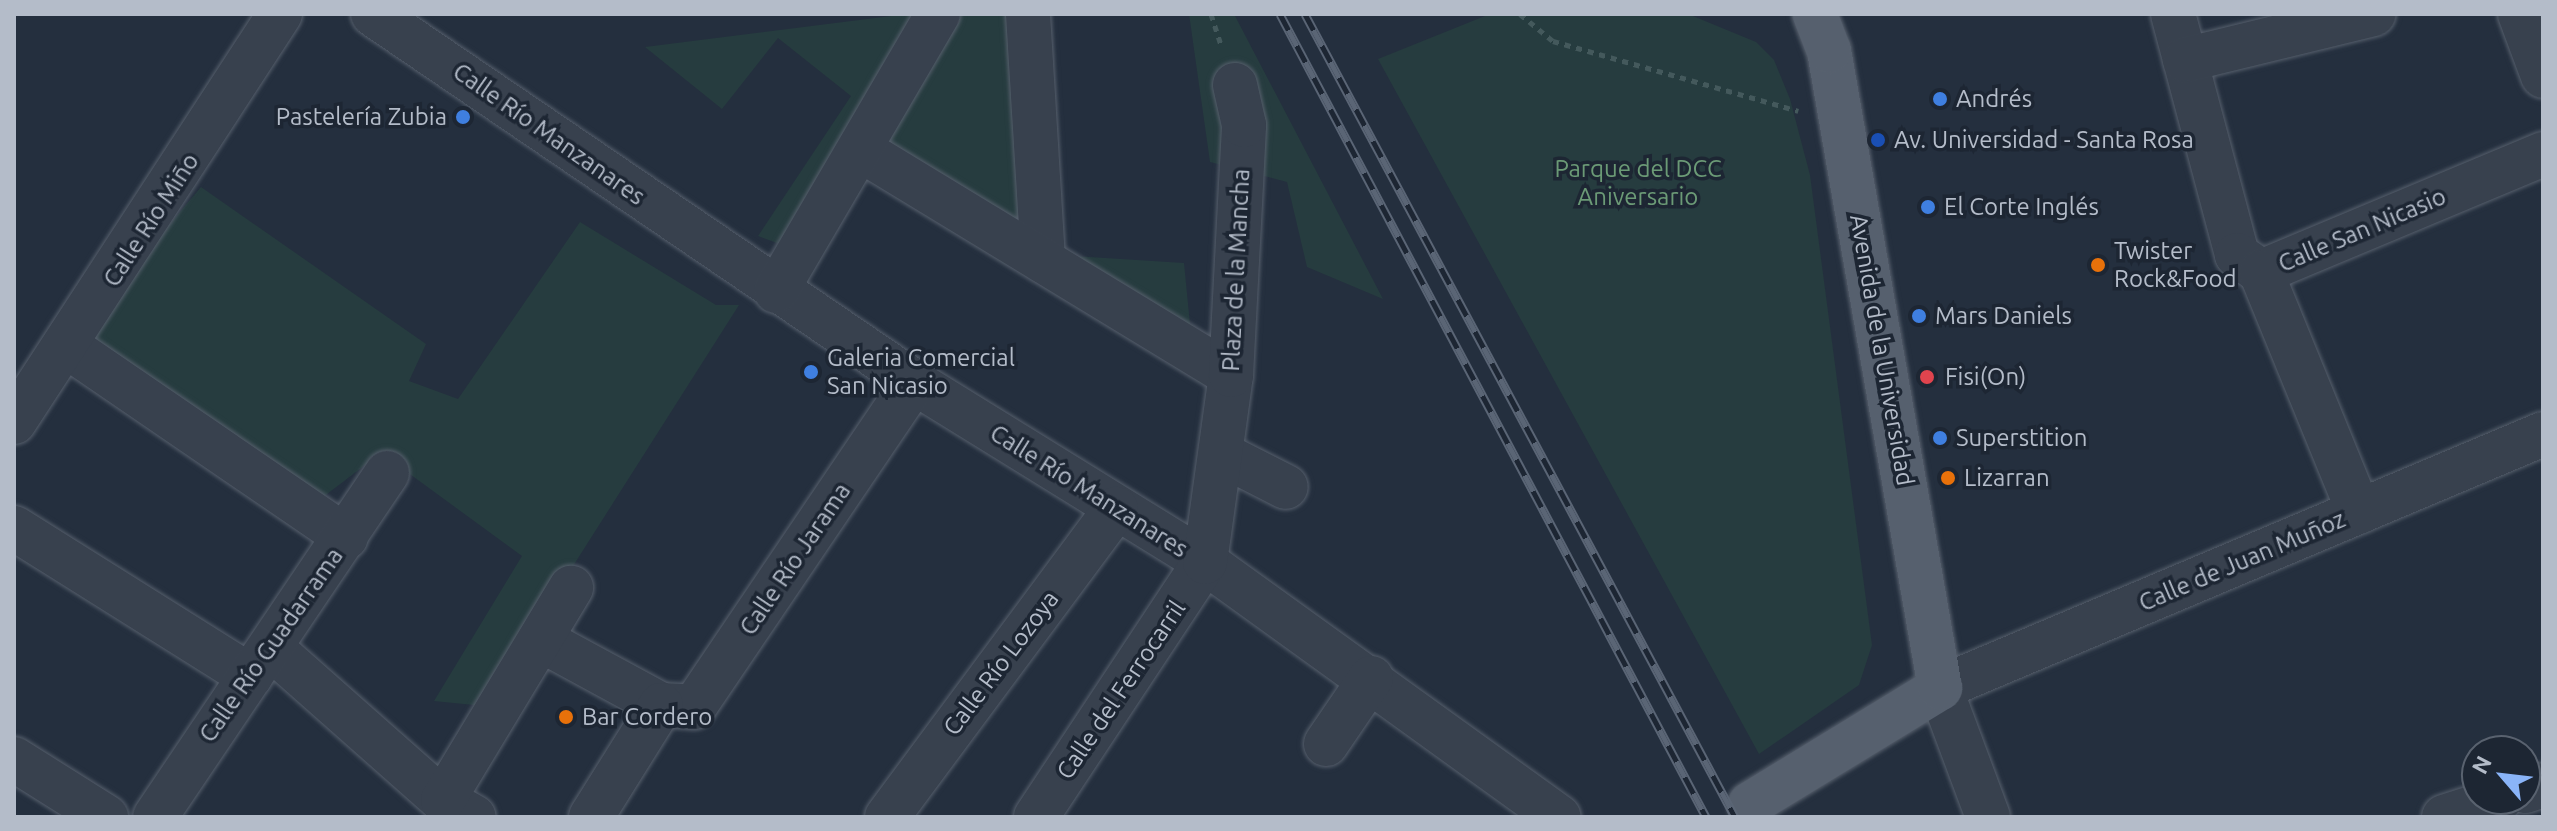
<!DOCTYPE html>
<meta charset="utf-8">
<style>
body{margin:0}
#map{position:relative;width:2557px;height:831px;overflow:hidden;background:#242f3e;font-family:Ubuntu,sans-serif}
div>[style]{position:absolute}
.green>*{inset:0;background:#263c3f}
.path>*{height:5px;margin-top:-2.5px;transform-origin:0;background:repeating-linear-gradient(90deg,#44595c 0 6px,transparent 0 12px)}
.roads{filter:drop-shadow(0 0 2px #565f6c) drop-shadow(0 0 2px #565f6c)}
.minor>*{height:44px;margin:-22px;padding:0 22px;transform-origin:22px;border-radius:22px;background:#38414e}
.major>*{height:44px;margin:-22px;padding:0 22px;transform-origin:22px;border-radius:22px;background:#56606e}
.rail>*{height:9px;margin-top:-4.5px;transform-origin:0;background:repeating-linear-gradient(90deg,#1d2633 0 18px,#5a6575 0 36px);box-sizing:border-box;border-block:2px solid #5a6575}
.dots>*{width:22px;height:22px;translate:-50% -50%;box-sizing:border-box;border:4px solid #1d2633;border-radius:50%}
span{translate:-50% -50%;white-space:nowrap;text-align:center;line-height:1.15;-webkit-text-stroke:7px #1d2633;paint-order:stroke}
.poi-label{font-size:24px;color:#b4bcc9}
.left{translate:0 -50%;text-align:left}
.right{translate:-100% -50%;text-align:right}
.street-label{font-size:24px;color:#b4bcc9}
.park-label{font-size:24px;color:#6b9a76}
.frame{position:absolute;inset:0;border:16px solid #b4bcc9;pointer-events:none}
.north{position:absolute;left:2461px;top:735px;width:80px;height:80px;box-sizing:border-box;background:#1d2633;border:2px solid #59626f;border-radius:50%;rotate:298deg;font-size:22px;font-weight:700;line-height:32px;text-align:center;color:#b4bcc9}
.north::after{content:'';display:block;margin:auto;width:28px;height:36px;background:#8ab4f8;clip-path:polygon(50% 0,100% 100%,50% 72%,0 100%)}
</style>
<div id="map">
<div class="green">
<div style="clip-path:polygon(907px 14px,1044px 14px,1058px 255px,1184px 263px,1194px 365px,864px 152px,801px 252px,758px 236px,851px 96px,778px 38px,722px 109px,645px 47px)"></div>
<div style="clip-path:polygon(1189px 14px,1234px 14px,1383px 299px,1307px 267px,1287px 182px,1210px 162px)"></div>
<div style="clip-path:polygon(1490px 14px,1688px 14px,1756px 42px,1774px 60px,1790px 99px,1810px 175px,1872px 645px,1859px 685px,1759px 754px,1378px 59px)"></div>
<div style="clip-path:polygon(201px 187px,426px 344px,409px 381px,458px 399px,580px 222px,716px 305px,739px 305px,484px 706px,434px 701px,522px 556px,381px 453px,306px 510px,67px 346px)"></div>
</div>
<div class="path">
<div style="left:1211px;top:14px;width:33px;rotate:72deg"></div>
<div style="left:1520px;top:14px;width:43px;rotate:39.3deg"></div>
<div style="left:1553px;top:41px;width:255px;rotate:15.9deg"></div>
<div style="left:1674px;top:817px;width:2px"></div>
</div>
<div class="roads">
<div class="minor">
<div style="left:373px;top:14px;width:654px;rotate:34.22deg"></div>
<div style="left:914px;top:382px;width:342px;rotate:31.7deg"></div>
<div style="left:1205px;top:562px;width:436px;rotate:35.8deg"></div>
<div style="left:1028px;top:14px;width:247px;rotate:86.5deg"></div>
<div style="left:2173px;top:14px;width:249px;rotate:75.1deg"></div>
<div style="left:2237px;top:255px;width:29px;rotate:35deg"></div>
<div style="left:2261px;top:272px;width:306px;rotate:-22.7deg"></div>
<div style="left:2520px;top:14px;width:66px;rotate:69.6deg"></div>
<div style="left:2185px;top:60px;width:194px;rotate:-13.7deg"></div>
<div style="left:864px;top:152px;width:429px;rotate:31.3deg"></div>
<div style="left:2261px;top:272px;width:259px;rotate:67.8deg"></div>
<div style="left:776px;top:291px;width:321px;rotate:-59.7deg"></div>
<div style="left:67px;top:346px;width:338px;rotate:34.4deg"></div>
<div style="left:14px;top:422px;width:487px;rotate:-56.9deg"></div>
<div style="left:1225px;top:456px;width:68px;rotate:26.9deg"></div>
<div style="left:14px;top:528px;width:279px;rotate:32.1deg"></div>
<div style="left:543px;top:641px;width:134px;rotate:28.5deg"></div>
<div style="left:661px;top:705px;width:33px;rotate:3deg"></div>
<div style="left:694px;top:707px;width:392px;rotate:-55.9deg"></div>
<div style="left:271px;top:648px;width:230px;rotate:41.5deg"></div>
<div style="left:443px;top:800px;width:35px;rotate:29deg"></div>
<div style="left:1326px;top:744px;width:80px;rotate:-55.7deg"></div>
<div style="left:14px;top:759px;width:109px;rotate:32.2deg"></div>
<div style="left:2525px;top:791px;width:19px;rotate:-18deg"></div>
<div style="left:443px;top:800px;width:248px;rotate:-58.9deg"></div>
<div style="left:155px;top:817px;width:415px;rotate:-56deg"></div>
<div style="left:591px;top:817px;width:132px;rotate:-58deg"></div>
<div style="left:887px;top:817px;width:384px;rotate:-53.4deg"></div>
<div style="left:1036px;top:817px;width:306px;rotate:-56.5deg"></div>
<div style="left:1205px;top:562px;width:189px;rotate:-82.1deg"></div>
<div style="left:1231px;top:375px;width:250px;rotate:-87deg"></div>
<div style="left:1244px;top:125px;width:41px;rotate:-102.7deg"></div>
<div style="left:1988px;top:817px;width:138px;rotate:-110.4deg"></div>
<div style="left:1940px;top:688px;width:654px;rotate:-22.84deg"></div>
<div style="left:2444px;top:817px;width:59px;rotate:-17.8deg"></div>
</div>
<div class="major">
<div style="left:1750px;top:804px;width:223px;rotate:-31.4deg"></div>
<div style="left:1940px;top:688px;width:647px;rotate:-99.88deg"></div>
<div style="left:1829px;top:51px;width:40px;rotate:-111deg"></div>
</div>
</div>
<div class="rail">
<div style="left:1280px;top:14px;width:909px;rotate:62.05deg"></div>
<div style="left:1305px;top:14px;width:911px;rotate:61.83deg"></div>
</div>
<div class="dots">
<div style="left:1940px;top:99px;background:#3f7fe0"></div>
<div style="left:463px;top:117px;background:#3f7fe0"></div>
<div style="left:1878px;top:140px;background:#1a4fb4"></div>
<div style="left:1928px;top:207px;background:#3f7fe0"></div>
<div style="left:2098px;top:265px;background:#e8710a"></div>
<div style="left:1919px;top:316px;background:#3f7fe0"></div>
<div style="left:811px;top:372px;background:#3f7fe0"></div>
<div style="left:1927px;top:377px;background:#e0444e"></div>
<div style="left:1940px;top:438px;background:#3f7fe0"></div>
<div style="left:1948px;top:478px;background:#e8710a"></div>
<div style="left:566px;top:717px;background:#e8710a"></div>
</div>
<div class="poi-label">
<span class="left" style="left:1956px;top:99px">Andrés</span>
<span class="right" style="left:447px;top:117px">Pastelería Zubia</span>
<span class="left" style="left:1894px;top:140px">Av. Universidad - Santa Rosa</span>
<span class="left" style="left:1944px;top:207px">El Corte Inglés</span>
<span class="left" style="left:2114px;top:265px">Twister<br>Rock&amp;Food</span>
<span class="left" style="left:1935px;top:316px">Mars Daniels</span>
<span class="left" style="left:827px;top:372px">Galeria Comercial<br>San Nicasio</span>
<span class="left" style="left:1945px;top:377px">Fisi(On)</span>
<span class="left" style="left:1956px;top:438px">Superstition</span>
<span class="left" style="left:1964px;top:478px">Lizarran</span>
<span class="left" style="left:582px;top:717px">Bar Cordero</span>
</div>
<div class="street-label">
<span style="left:549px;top:134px;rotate:35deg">Calle Río Manzanares</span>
<span style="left:151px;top:220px;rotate:-57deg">Calle Río Miño</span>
<span style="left:2362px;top:230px;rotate:-23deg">Calle San Nicasio</span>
<span style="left:1236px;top:270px;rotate:-87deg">Plaza de la Mancha</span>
<span style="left:1882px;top:350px;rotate:80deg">Avenida de la Universidad</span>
<span style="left:1089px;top:491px;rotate:32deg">Calle Río Manzanares</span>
<span style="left:795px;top:559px;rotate:-56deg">Calle Río Jarama</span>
<span style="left:2242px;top:561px;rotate:-23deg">Calle de Juan Muñoz</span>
<span style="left:271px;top:645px;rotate:-55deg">Calle Río Guadarrama</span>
<span style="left:1001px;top:663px;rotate:-53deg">Calle Río Lozoya</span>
<span style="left:1121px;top:690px;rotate:-56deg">Calle del Ferrocarril</span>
</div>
<div class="park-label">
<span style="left:1638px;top:183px">Parque del DCC<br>Aniversario</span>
</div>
<div class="frame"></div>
<div class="north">N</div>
</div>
